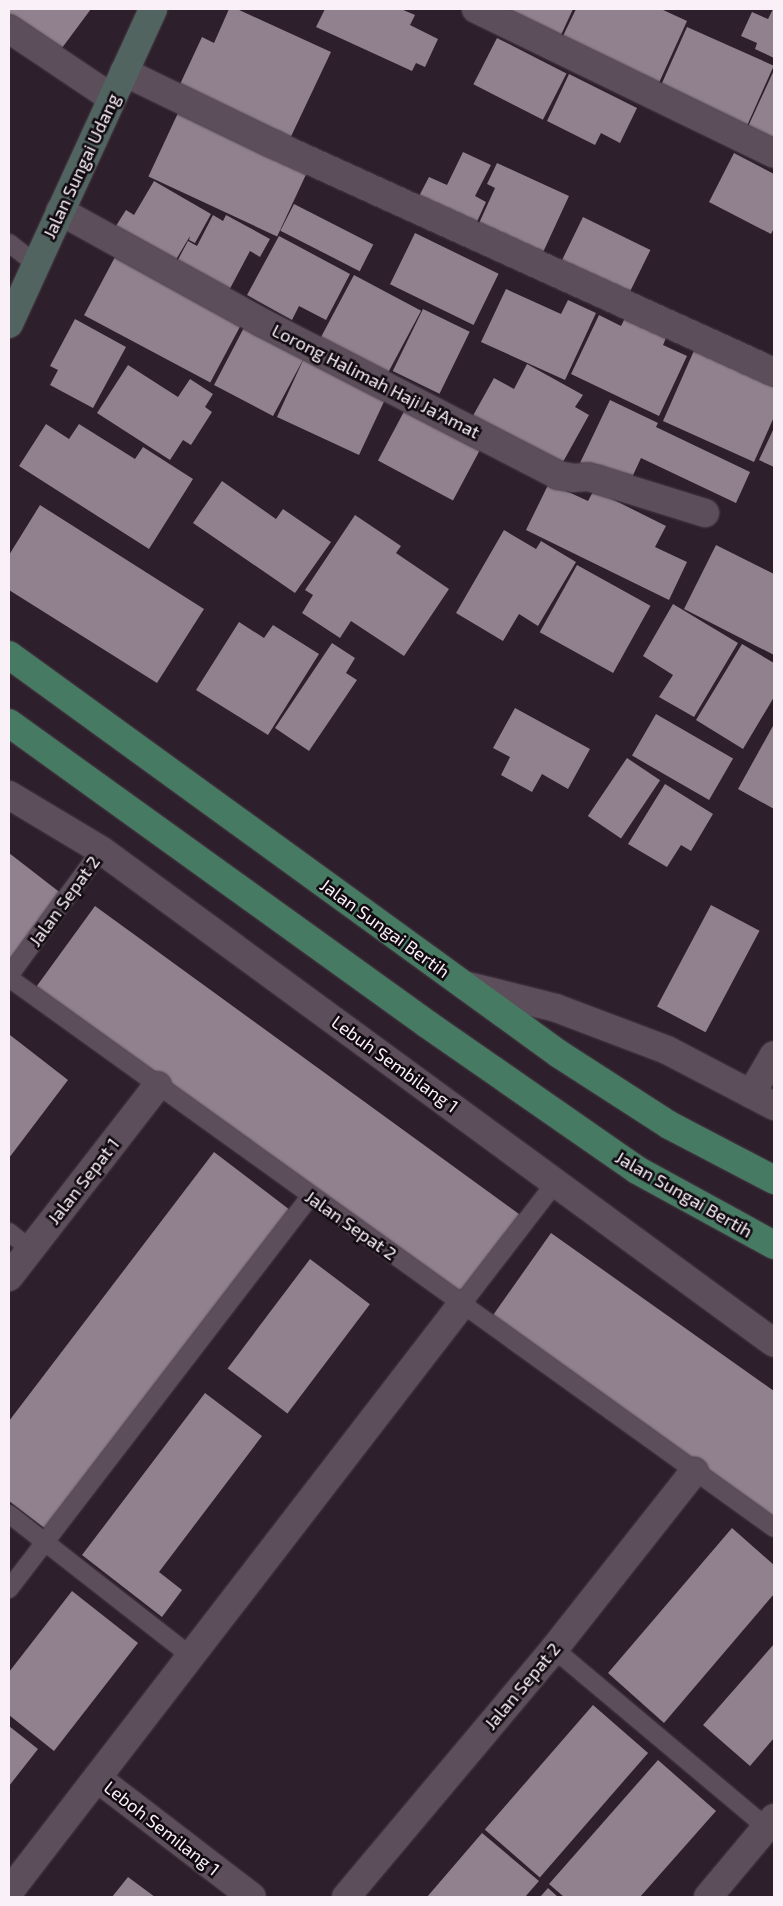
<!DOCTYPE html>
<style>
body{margin:0}
#map{position:relative;width:783px;height:1906px;overflow:hidden;background:#2d1f2b;font-family:"Exo 2",sans-serif}
div>[style]{position:absolute}
.building>*{inset:0;background:#91808e;transform-origin:0 0}
.roads{filter:drop-shadow(0 0 1px #473c46) drop-shadow(0 0 1px #473c46)}
.lane>*{height:18px;margin:-9px;padding:0 9px;transform-origin:9px;border-radius:9px;background:#5d4e5b}
.street>*{height:28px;margin:-14px;padding:0 14px;transform-origin:14px;border-radius:14px;background:#5d4e5b}
.secondary>*{height:28px;margin:-14px;padding:0 14px;transform-origin:14px;border-radius:14px;background:#51645f}
.primary>*{height:28px;margin:-14px;padding:0 14px;transform-origin:14px;border-radius:14px;background:#467a62}
span{translate:-50% -50%;white-space:nowrap;text-align:center;line-height:1.15;-webkit-text-stroke:5px #110b11;paint-order:stroke}
.street-label{font-size:18px;color:#faf0f8}
.frame{position:absolute;inset:0;border:10px solid #faf0f8;pointer-events:none}
</style>
<div id="map">
<div class="building">
<div style="clip-path:polygon(9px 9px,91px 9px,59px 52px,9px 27px)"></div>
<div style="clip-path:polygon(229px 9px,237px 9px,331px 52px,286px 147px,175px 95px,202px 37px,214px 43px)"></div>
<div style="clip-path:polygon(325px 9px,401px 9px,415px 15px,410px 25px,438px 39px,425px 67px,416px 63px,412px 71px,316px 27px)"></div>
<div style="clip-path:polygon(503px 9px,573px 9px,561px 35px)"></div>
<div style="clip-path:polygon(576px 9px,661px 9px,687px 21px,658px 85px,561px 40px)"></div>
<div style="clip-path:polygon(773px 9px,774px 9px,774px 58px,755px 49px,757px 43px,741px 36px,752px 12px,768px 19px)"></div>
<div style="left:687px;top:27px;width:95px;height:68px;rotate:24deg"></div>
<div style="left:497px;top:38px;width:78px;height:52px;rotate:27deg"></div>
<div style="clip-path:polygon(774px 70px,774px 144px,746px 131px)"></div>
<div style="clip-path:polygon(569px 74px,637px 108px,620px 143px,601px 133px,595px 145px,547px 121px)"></div>
<div style="left:178px;top:113px;width:142px;height:70px;rotate:25deg"></div>
<div style="clip-path:polygon(463px 152px,491px 165px,475px 196px,486px 202px,475px 226px,418px 198px,429px 177px,447px 185px)"></div>
<div style="clip-path:polygon(734px 153px,774px 174px,774px 228px,771px 234px,709px 202px)"></div>
<div style="clip-path:polygon(497px 163px,569px 196px,539px 261px,475px 232px,495px 188px,487px 184px)"></div>
<div style="clip-path:polygon(154px 181px,211px 214px,195px 243px,189px 240px,190px 236px,174px 263px,114px 229px,126px 210px,134px 215px)"></div>
<div style="left:294px;top:204px;width:89px;height:30px;rotate:27deg"></div>
<div style="clip-path:polygon(213px 215px,223px 221px,226px 215px,270px 239px,260px 257px,250px 251px,225px 298px,173px 269px,188px 241px,197px 246px)"></div>
<div style="left:583px;top:217px;width:75px;height:50px;rotate:26deg"></div>
<div style="left:415px;top:233px;width:93px;height:57px;rotate:26deg"></div>
<div style="clip-path:polygon(279px 236px,350px 274px,326px 320px,299px 306px,292px 320px,247px 295px)"></div>
<div style="left:115px;top:257px;width:143px;height:66px;rotate:28deg"></div>
<div style="left:354px;top:275px;width:76px;height:71px;rotate:28deg"></div>
<div style="clip-path:polygon(506px 289px,561px 314px,568px 300px,596px 313px,565px 380px,481px 342px)"></div>
<div style="left:423px;top:309px;width:52px;height:69px;rotate:26deg"></div>
<div style="clip-path:polygon(599px 315px,621px 326px,625px 318px,666px 338px,663px 345px,687px 356px,659px 416px,571px 374px)"></div>
<div style="clip-path:polygon(249px 318px,389px 391px,359px 455px,277px 417px,305px 356px,273px 416px,214px 385px)"></div>
<div style="clip-path:polygon(75px 319px,126px 347px,93px 408px,50px 385px,58px 370px,50px 366px)"></div>
<div style="clip-path:polygon(696px 346px,774px 382px,774px 417px,754px 462px,663px 421px)"></div>
<div style="clip-path:polygon(527px 364px,583px 395px,575px 407px,589px 415px,558px 471px,470px 421px,494px 378px,514px 389px)"></div>
<div style="clip-path:polygon(128px 365px,178px 397px,190px 379px,213px 394px,205px 407px,212px 412px,191px 445px,183px 440px,170px 460px,97px 413px)"></div>
<div style="clip-path:polygon(610px 400px,658px 423px,656px 427px,750px 472px,736px 503px,641px 458px,628px 486px,580px 463px)"></div>
<div style="left:408px;top:404px;width:85px;height:64px;rotate:28deg"></div>
<div style="clip-path:polygon(46px 424px,69px 439px,79px 424px,135px 459px,143px 447px,193px 479px,149px 549px,19px 466px)"></div>
<div style="clip-path:polygon(774px 428px,774px 467px,759px 460px)"></div>
<div style="clip-path:polygon(222px 481px,276px 519px,283px 509px,331px 542px,295px 593px,193px 523px)"></div>
<div style="clip-path:polygon(549px 483px,588px 501px,594px 490px,666px 526px,655px 547px,687px 562px,669px 600px,526px 530px)"></div>
<div style="clip-path:polygon(40px 505px,204px 609px,157px 683px,9px 590px,9px 555px)"></div>
<div style="clip-path:polygon(355px 515px,401px 546px,396px 553px,449px 589px,404px 656px,351px 621px,340px 638px,302px 613px,313px 595px,305px 590px)"></div>
<div style="clip-path:polygon(504px 530px,536px 549px,541px 541px,576px 562px,538px 626px,519px 614px,503px 641px,456px 613px)"></div>
<div style="clip-path:polygon(716px 545px,774px 574px,774px 655px,684px 609px)"></div>
<div style="left:577px;top:565px;width:84px;height:77px;rotate:29deg"></div>
<div style="clip-path:polygon(673px 604px,738px 643px,694px 717px,659px 697px,673px 675px,643px 656px)"></div>
<div style="clip-path:polygon(239px 622px,264px 638px,273px 625px,319px 654px,268px 735px,196px 690px)"></div>
<div style="clip-path:polygon(332px 643px,355px 658px,346px 673px,357px 680px,309px 751px,275px 728px)"></div>
<div style="clip-path:polygon(742px 644px,774px 663px,774px 697px,743px 749px,696px 720px)"></div>
<div style="clip-path:polygon(515px 708px,590px 749px,568px 789px,542px 774px,532px 792px,501px 775px,510px 757px,493px 748px)"></div>
<div style="left:656px;top:714px;width:89px;height:48px;rotate:30deg"></div>
<div style="clip-path:polygon(774px 724px,774px 809px,738px 789px)"></div>
<div style="left:627px;top:758px;width:40px;height:70px;rotate:34deg"></div>
<div style="clip-path:polygon(665px 784px,713px 814px,691px 851px,681px 845px,667px 867px,628px 844px)"></div>
<div style="clip-path:polygon(9px 853px,62px 894px,9px 962px)"></div>
<div style="left:711px;top:905px;width:55px;height:115px;rotate:28deg"></div>
<div style="left:95px;top:906px;width:525px;height:102px;rotate:36deg"></div>
<div style="clip-path:polygon(10px 1035px,68px 1080px,9px 1158px,9px 1036px)"></div>
<div style="clip-path:polygon(214px 1152px,290px 1210px,47px 1530px,9px 1501px,9px 1421px)"></div>
<div style="clip-path:polygon(551px 1233px,774px 1391px,774px 1519px,491px 1318px)"></div>
<div style="left:310px;top:1259px;width:75px;height:137px;rotate:37deg"></div>
<div style="clip-path:polygon(205px 1393px,262px 1436px,159px 1572px,182px 1590px,162px 1617px,82px 1555px)"></div>
<div style="clip-path:polygon(732px 1528px,774px 1565px,774px 1594px,664px 1723px,608px 1673px)"></div>
<div style="clip-path:polygon(72px 1591px,138px 1643px,54px 1751px,9px 1715px,9px 1672px)"></div>
<div style="clip-path:polygon(774px 1644px,774px 1738px,750px 1766px,703px 1725px)"></div>
<div style="left:593px;top:1705px;width:73px;height:165px;rotate:41deg"></div>
<div style="clip-path:polygon(9px 1726px,38px 1749px,9px 1786px)"></div>
<div style="clip-path:polygon(658px 1760px,716px 1811px,640px 1897px,564px 1897px,549px 1884px)"></div>
<div style="clip-path:polygon(482px 1833px,539px 1881px,525px 1897px,427px 1897px)"></div>
<div style="clip-path:polygon(128px 1877px,155px 1897px,112px 1897px)"></div>
<div style="clip-path:polygon(548px 1888px,558px 1897px,540px 1897px)"></div>
</div>
<div class="roads">
<div class="lane">
<div style="left:9px;top:243px;width:34px;rotate:38deg"></div>
<div style="left:9px;top:976px;width:156px;rotate:-53.9deg"></div>
<div style="left:9px;top:978px;width:942px;rotate:35.71deg"></div>
<div style="left:9px;top:1232px;width:27px;rotate:39deg"></div>
<div style="left:462px;top:1304px;width:154px;rotate:-52.4deg"></div>
<div style="left:9px;top:1514px;width:231px;rotate:38deg"></div>
<div style="left:9px;top:1589px;width:496px;rotate:-52.5deg"></div>
<div style="left:554px;top:1649px;width:277px;rotate:40deg"></div>
</div>
<div class="street">
<div style="left:476px;top:9px;width:331px;rotate:25.9deg"></div>
<div style="left:9px;top:29px;width:124px;rotate:33.8deg"></div>
<div style="left:124px;top:72px;width:163px;rotate:25.8deg"></div>
<div style="left:271px;top:143px;width:553px;rotate:24.48deg"></div>
<div style="left:60px;top:211px;width:232px;rotate:28.9deg"></div>
<div style="left:263px;top:323px;width:332px;rotate:27.3deg"></div>
<div style="left:558px;top:475px;width:15px;rotate:11deg"></div>
<div style="left:573px;top:478px;width:15px;rotate:-4deg"></div>
<div style="left:588px;top:477px;width:11px;rotate:15deg"></div>
<div style="left:599px;top:480px;width:111px;rotate:17.3deg"></div>
<div style="left:9px;top:795px;width:107px;rotate:30.9deg"></div>
<div style="left:101px;top:850px;width:834px;rotate:36.22deg"></div>
<div style="left:464px;top:985px;width:95px;rotate:14deg"></div>
<div style="left:556px;top:1008px;width:119px;rotate:20.7deg"></div>
<div style="left:667px;top:1050px;width:121px;rotate:27.6deg"></div>
<div style="left:751px;top:1094px;width:45px;rotate:-59.5deg"></div>
<div style="left:9px;top:1277px;width:242px;rotate:-52.2deg"></div>
<div style="left:97px;top:1778px;width:195px;rotate:37.5deg"></div>
<div style="left:9px;top:1892px;width:742px;rotate:-52.39deg"></div>
<div style="left:346px;top:1897px;width:324px;rotate:-50deg"></div>
<div style="left:554px;top:1649px;width:226px;rotate:-51.7deg"></div>
<div style="left:708px;top:1897px;width:103px;rotate:-50.1deg"></div>
</div>
<div class="secondary">
<div style="left:9px;top:324px;width:346px;rotate:-65.4deg"></div>
</div>
<div class="primary">
<div style="left:9px;top:655px;width:679px;rotate:35.96deg"></div>
<div style="left:559px;top:1054px;width:131px;rotate:32.8deg"></div>
<div style="left:669px;top:1125px;width:119px;rotate:27.6deg"></div>
<div style="left:9px;top:723px;width:515px;rotate:35.76deg"></div>
<div style="left:427px;top:1024px;width:256px;rotate:34.8deg"></div>
<div style="left:637px;top:1170px;width:156px;rotate:28.7deg"></div>
</div>
</div>
<div class="street-label">
<span style="left:81px;top:166px;rotate:-65deg">Jalan Sungai Udang</span>
<span style="left:376px;top:381px;rotate:27deg">Lorong Halimah Haji Ja'Amat</span>
<span style="left:64px;top:901px;rotate:-54deg">Jalan Sepat 2</span>
<span style="left:385px;top:928px;rotate:36deg">Jalan Sungai Bertih</span>
<span style="left:395px;top:1064px;rotate:36deg">Lebuh Sembilang 1</span>
<span style="left:83px;top:1181px;rotate:-52deg">Jalan Sepat 1</span>
<span style="left:684px;top:1194px;rotate:30deg">Jalan Sungai Bertih</span>
<span style="left:351px;top:1225px;rotate:35deg">Jalan Sepat 2</span>
<span style="left:522px;top:1686px;rotate:-50deg">Jalan Sepat 2</span>
<span style="left:162px;top:1828px;rotate:38deg">Leboh Semilang 1</span>
</div>
<div class="frame"></div>
</div>
